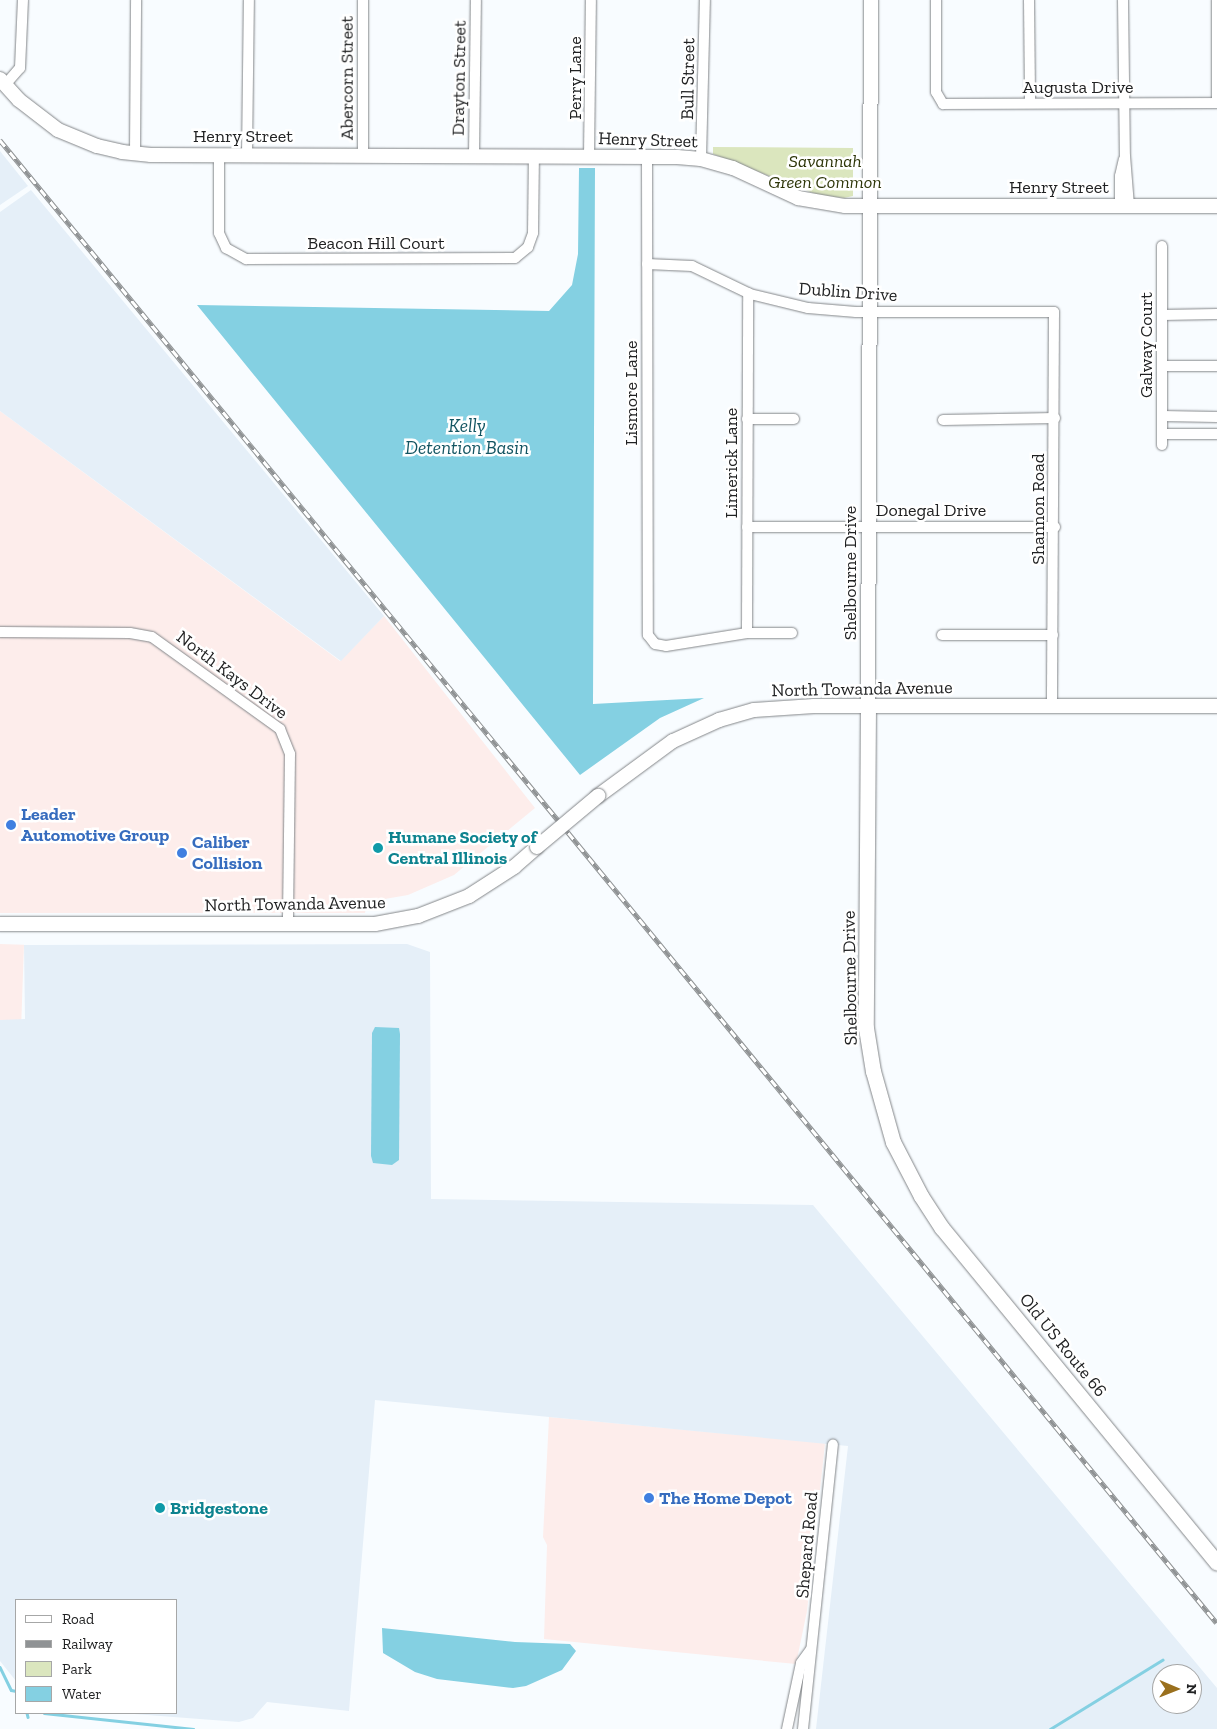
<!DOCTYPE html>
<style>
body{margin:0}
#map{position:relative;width:1217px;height:1729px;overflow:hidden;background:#f8fcff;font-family:"Zilla Slab",serif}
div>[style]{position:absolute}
.commercial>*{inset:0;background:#fdedeb;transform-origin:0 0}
.built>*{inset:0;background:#e5eff8}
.green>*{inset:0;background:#dbe6be}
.water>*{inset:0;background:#84d0e2}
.stream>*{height:2.5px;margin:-1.25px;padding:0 1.25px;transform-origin:1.25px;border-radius:1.25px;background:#84d0e2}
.roads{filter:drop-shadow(0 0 1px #838689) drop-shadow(0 0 1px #838689)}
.street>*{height:10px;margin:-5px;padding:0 5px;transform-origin:5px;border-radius:5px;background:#fff}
.secondary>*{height:14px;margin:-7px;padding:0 7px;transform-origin:7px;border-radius:7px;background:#fff}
.primary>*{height:15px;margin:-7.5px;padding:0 7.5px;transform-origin:7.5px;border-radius:7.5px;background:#fff}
.rail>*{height:4.5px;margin-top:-2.25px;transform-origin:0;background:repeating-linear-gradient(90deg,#fff 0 8px,#8f9294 0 16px);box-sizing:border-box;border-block:1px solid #8f9294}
.bridges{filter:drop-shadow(0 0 1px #838689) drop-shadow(0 0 1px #838689)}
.secondary-bridge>*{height:14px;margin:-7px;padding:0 7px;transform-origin:7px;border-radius:7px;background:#fff}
.dots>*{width:14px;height:14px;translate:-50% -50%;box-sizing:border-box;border:2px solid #fff;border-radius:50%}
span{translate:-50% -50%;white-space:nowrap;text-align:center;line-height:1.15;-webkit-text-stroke:5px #fff;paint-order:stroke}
.street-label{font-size:18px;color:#212223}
.park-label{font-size:18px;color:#2d3508;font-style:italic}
.shop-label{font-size:18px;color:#366cbe;font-weight:700}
.left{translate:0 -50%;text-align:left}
.culture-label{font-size:18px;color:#0d838f;font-weight:700}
.water-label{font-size:19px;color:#125461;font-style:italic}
.legend{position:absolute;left:15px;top:1599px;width:162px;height:115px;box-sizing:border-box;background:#fff;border:1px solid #a6a7a7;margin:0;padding:6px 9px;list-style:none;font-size:15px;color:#212223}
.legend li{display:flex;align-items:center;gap:10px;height:25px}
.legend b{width:25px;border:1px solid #a6a7a7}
.north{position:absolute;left:1152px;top:1664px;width:50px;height:50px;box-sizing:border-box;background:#fff;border:1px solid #a6a7a7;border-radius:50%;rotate:91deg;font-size:14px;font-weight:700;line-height:20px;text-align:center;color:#212223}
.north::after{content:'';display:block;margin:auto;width:18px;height:22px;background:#9a701e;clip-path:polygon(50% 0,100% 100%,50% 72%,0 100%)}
</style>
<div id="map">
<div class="commercial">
<div style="clip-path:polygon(0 411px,340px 661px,384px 616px,535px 808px,454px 875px,408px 895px,373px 901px,366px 907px,365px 913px,0 913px)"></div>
<div style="left:0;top:944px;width:24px;height:76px;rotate:2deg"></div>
<div style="clip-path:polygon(549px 1417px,825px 1443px,807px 1611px,796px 1664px,544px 1639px,547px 1545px,543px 1537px)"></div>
</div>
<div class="built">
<div style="clip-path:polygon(0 151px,28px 186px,0 205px)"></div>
<div style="clip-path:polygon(31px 190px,384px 616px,341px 661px,0 411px,0 212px)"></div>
<div style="clip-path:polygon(evenodd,407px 944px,430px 952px,431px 1199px,813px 1205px,1217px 1688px,1217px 1729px,816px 1729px,848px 1446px,375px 1400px,349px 1711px,267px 1702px,253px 1718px,239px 1722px,121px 1713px,176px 1713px,176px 1600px,16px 1600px,16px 1681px,0 1661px,0 1020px,25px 1019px,24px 945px,407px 944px,1162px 1674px,1192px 1674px,1192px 1704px,1162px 1704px,1162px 1674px)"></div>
</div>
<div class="green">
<div style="clip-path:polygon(713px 147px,853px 148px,853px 196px,844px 198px,818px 195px,713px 154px)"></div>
</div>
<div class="water">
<div style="clip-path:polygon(579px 168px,595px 168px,593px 704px,704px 698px,660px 718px,580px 775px,197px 305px,549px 311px,572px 285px,578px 254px)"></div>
<div style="clip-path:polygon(375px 1027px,399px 1028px,400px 1034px,399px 1160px,392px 1165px,373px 1163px,371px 1156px,372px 1033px)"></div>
<div style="clip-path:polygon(382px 1628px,515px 1642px,570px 1644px,576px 1651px,562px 1670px,526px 1686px,513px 1688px,437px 1679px,415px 1672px,383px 1653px)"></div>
</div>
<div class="stream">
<div style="left:0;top:1667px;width:25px;rotate:64deg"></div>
<div style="left:11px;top:1690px;width:5px;rotate:11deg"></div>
<div style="left:27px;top:1713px;width:4px;rotate:76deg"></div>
<div style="left:44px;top:1713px;width:150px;rotate:6.1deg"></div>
<div style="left:1050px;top:1729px;width:132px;rotate:-31.6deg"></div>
</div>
<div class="roads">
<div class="street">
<div style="left:363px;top:0;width:155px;rotate:90deg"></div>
<div style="left:936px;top:0;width:92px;rotate:90deg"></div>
<div style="left:936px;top:92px;width:14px;rotate:60deg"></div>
<div style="left:943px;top:104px;width:274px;rotate:-0.2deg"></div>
<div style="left:1029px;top:0;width:103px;rotate:89.4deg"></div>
<div style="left:1123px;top:0;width:156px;rotate:89.3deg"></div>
<div style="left:1125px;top:156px;width:50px;rotate:85.4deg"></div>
<div style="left:1217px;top:0;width:103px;rotate:90deg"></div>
<div style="left:5px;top:85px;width:23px;rotate:-49deg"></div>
<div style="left:20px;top:68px;width:68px;rotate:-87.5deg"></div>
<div style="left:135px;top:153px;width:153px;rotate:-89.6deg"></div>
<div style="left:219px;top:155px;width:78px;rotate:90deg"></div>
<div style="left:219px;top:233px;width:17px;rotate:65deg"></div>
<div style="left:226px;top:248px;width:23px;rotate:29deg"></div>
<div style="left:246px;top:259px;width:269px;rotate:-0.2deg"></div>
<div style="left:515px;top:258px;width:17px;rotate:-40deg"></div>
<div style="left:528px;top:247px;width:15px;rotate:-70deg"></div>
<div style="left:533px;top:233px;width:77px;rotate:-89.3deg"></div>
<div style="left:247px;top:155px;width:155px;rotate:-89.3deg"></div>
<div style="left:474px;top:156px;width:156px;rotate:-89.3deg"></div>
<div style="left:589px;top:156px;width:156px;rotate:-89.3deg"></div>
<div style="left:647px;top:157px;width:478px;rotate:89.9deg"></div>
<div style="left:648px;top:635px;width:11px;rotate:52deg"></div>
<div style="left:655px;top:644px;width:11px;rotate:10deg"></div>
<div style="left:666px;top:646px;width:82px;rotate:-9.1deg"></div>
<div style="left:747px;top:633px;width:45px"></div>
<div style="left:701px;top:159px;width:159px;rotate:-88.6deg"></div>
<div style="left:1120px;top:206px;width:30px;rotate:-90deg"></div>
<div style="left:1120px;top:176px;width:17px;rotate:-77deg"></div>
<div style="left:647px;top:264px;width:45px;rotate:2.5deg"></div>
<div style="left:692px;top:266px;width:64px;rotate:25.8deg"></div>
<div style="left:750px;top:294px;width:60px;rotate:13.6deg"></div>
<div style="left:808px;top:308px;width:48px;rotate:4.8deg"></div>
<div style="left:856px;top:312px;width:198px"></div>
<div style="left:1054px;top:312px;width:394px;rotate:90.3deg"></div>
<div style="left:1162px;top:315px;width:55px;rotate:-1deg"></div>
<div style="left:1163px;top:366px;width:54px"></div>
<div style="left:1162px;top:416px;width:55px;rotate:1deg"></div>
<div style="left:747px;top:419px;width:47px"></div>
<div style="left:943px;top:420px;width:112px;rotate:-1deg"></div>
<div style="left:1162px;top:434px;width:55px"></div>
<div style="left:1162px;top:445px;width:199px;rotate:-90deg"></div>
<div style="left:747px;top:527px;width:308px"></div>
<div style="left:0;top:632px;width:130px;rotate:0.4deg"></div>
<div style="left:130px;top:633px;width:22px;rotate:10deg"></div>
<div style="left:152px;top:637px;width:158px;rotate:35.7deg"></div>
<div style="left:280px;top:729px;width:27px;rotate:68deg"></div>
<div style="left:290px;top:754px;width:171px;rotate:90.7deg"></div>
<div style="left:747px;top:633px;width:340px;rotate:-89.8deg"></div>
<div style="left:942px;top:635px;width:111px"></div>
<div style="left:787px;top:1729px;width:67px;rotate:-78deg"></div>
<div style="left:801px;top:1663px;width:17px;rotate:-54deg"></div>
<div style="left:803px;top:1729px;width:286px;rotate:-84deg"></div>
</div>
<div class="secondary">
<div style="left:0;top:79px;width:28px;rotate:48deg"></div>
<div style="left:19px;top:100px;width:49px;rotate:37.6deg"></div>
<div style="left:58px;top:130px;width:42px;rotate:22.3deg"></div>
<div style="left:97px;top:146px;width:26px;rotate:13deg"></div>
<div style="left:122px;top:152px;width:29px;rotate:6deg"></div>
<div style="left:151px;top:155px;width:526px;rotate:0.22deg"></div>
<div style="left:677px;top:157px;width:24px;rotate:5deg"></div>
<div style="left:701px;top:159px;width:33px;rotate:16deg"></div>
<div style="left:733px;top:168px;width:72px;rotate:24.8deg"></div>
<div style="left:798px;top:198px;width:48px;rotate:9.7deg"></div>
<div style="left:845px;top:206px;width:372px"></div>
<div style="left:868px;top:706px;width:706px;rotate:-89.76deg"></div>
<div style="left:598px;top:796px;width:93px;rotate:-36.3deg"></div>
<div style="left:673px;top:741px;width:51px;rotate:-24.5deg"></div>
<div style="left:719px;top:720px;width:36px;rotate:-16deg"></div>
<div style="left:754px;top:710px;width:60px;rotate:-3.8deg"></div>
<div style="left:814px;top:706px;width:403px"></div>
<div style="left:0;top:924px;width:375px"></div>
<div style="left:375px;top:924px;width:44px;rotate:-10.5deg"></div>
<div style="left:418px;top:916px;width:55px;rotate:-21.4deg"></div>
<div style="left:469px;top:896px;width:54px;rotate:-32.8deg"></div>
<div style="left:514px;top:867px;width:30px;rotate:-41deg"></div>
</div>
<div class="primary">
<div style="left:868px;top:706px;width:322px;rotate:90.4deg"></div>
<div style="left:866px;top:1028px;width:44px;rotate:80.8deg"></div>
<div style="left:873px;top:1071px;width:74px;rotate:74.3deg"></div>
<div style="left:893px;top:1142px;width:61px;rotate:62.6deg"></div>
<div style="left:921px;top:1196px;width:38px;rotate:57deg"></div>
<div style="left:942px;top:1228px;width:433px;rotate:50.6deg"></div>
</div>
</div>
<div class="rail">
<div style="left:0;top:140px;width:1918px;rotate:50.63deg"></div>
</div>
<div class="bridges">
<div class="secondary-bridge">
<div style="left:537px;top:847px;width:80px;rotate:-39.9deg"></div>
</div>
</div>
<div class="dots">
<div style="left:11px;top:825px;background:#3f7fe0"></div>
<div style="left:378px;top:848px;background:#0f9aa8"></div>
<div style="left:182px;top:853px;background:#3f7fe0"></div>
<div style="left:649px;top:1498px;background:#3f7fe0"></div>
<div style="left:160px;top:1508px;background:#0f9aa8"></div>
</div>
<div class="street-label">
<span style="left:347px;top:78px;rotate:-90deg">Abercorn Street</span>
<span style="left:459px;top:78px;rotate:-89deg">Drayton Street</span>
<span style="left:575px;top:78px;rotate:-90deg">Perry Lane</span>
<span style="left:688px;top:79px;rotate:-89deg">Bull Street</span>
<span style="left:1078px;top:87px">Augusta Drive</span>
<span style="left:243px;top:136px">Henry Street</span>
<span style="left:648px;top:140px;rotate:2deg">Henry Street</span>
<span style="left:1059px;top:187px">Henry Street</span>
<span style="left:376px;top:243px">Beacon Hill Court</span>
<span style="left:848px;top:292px;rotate:4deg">Dublin Drive</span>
<span style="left:1146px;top:345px;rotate:-90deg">Galway Court</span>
<span style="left:631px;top:393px;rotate:-90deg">Lismore Lane</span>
<span style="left:731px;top:463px;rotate:-90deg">Limerick Lane</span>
<span style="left:1038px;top:509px;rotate:-90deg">Shannon Road</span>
<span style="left:931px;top:510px">Donegal Drive</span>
<span style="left:850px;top:573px;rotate:-90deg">Shelbourne Drive</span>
<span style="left:232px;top:675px;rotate:37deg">North Kays Drive</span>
<span style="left:862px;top:689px;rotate:-1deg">North Towanda Avenue</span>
<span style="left:295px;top:904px;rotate:-1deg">North Towanda Avenue</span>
<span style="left:850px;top:978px;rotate:-91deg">Shelbourne Drive</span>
<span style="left:1063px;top:1345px;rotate:51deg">Old US Route 66</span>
<span style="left:807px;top:1545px;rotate:-85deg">Shepard Road</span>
</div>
<div class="park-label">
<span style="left:825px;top:172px">Savannah<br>Green Common</span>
</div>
<div class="shop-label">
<span class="left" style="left:21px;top:825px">Leader<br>Automotive Group</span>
<span class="left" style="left:192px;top:853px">Caliber<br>Collision</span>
<span class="left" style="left:659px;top:1498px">The Home Depot</span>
</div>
<div class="culture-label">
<span class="left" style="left:388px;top:848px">Humane Society of<br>Central Illinois</span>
<span class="left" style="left:170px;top:1508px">Bridgestone</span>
</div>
<div class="water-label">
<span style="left:467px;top:437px">Kelly<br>Detention Basin</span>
</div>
<ul class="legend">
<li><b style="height:6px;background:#fff"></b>Road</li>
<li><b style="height:6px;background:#8f9294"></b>Railway</li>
<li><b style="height:14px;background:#dbe6be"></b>Park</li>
<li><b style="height:14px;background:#84d0e2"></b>Water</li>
</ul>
<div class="north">N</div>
</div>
